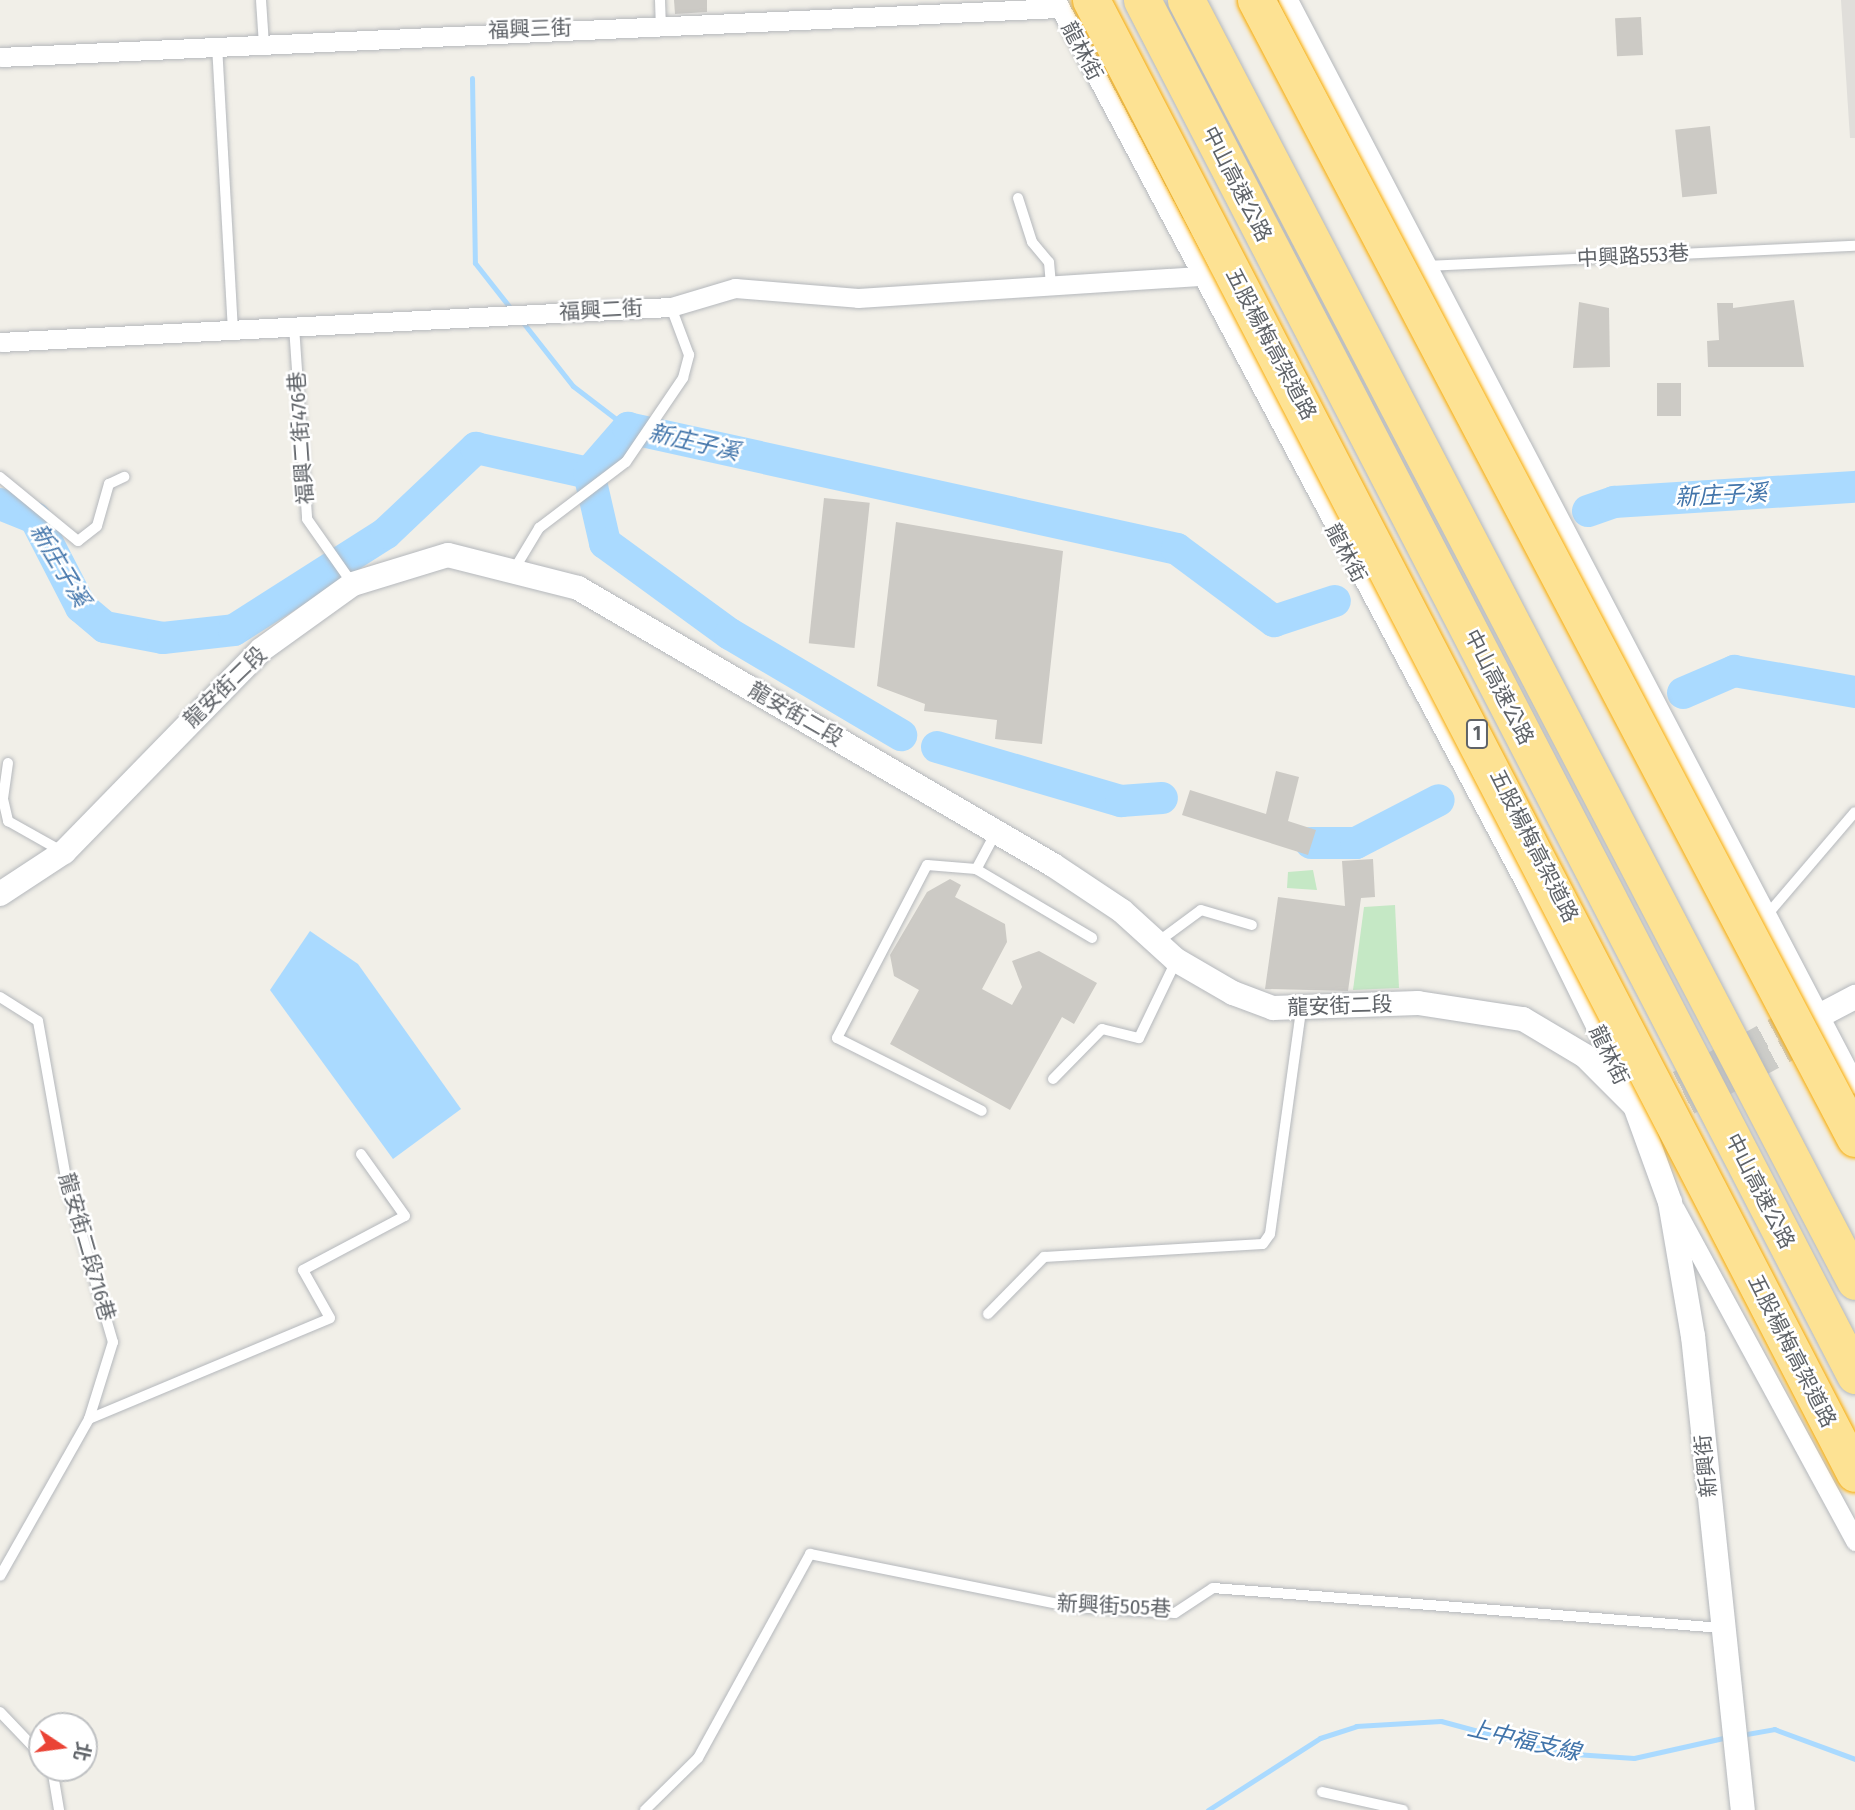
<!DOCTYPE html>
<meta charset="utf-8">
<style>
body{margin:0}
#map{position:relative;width:1855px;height:1810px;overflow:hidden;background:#f1efe8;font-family:"Fira Sans Condensed","Noto Sans TC",sans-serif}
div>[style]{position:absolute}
.industrial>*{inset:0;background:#e0deda}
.green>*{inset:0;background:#c5e8c5}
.water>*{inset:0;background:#aadaff}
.stream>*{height:5px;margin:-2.5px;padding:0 2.5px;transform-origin:2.5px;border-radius:2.5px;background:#aadaff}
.river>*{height:32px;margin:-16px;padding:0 16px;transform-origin:16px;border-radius:16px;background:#aadaff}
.building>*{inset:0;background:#cccac5;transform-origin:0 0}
.tertiary-tunnel>*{height:24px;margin-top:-12px;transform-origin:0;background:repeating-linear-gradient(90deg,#ccccc8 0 24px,transparent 0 36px)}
.roads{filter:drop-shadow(0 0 2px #b5b8bc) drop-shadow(0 0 2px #b5b8bc)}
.service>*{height:10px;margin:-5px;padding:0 5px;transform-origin:5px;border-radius:5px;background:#fff}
.minor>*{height:19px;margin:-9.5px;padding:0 9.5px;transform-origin:9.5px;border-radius:9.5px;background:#fff}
.tertiary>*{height:24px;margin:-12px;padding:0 12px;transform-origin:12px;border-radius:12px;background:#fff}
.motorway>*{height:37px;margin:-18.5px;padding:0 18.5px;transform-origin:18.5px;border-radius:18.5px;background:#fde293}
.bridges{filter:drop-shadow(0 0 2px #f9ab00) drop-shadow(0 0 2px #f9ab00)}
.motorway-bridge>*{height:37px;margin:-18.5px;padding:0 18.5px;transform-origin:18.5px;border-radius:18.5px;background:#fde293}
span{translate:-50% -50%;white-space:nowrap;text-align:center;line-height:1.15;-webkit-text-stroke:5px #fff;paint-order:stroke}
.shield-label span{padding:2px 5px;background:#fff;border:2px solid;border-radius:5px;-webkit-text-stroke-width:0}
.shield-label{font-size:19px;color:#5f6368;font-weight:700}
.street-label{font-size:21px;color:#5f6368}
.water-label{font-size:23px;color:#4174aa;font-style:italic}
.north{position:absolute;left:28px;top:1712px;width:70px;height:70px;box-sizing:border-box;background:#fff;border:2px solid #bfc1c3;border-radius:50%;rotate:103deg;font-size:19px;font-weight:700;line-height:28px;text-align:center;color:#5f6368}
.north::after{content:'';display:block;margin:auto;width:24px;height:32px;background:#ea4335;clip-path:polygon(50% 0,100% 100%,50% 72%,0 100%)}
</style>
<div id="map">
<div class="industrial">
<div style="clip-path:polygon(1841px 0,1855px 0,1855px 138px,1850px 138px)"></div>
</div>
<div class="green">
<div style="clip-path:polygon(1313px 870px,1317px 890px,1287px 888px,1288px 872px)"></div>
<div style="clip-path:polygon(1395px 905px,1399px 988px,1353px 990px,1364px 907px)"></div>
</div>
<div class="water">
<div style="clip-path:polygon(310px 931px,358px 964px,461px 1109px,393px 1159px,270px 990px)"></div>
</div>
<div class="stream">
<div style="left:472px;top:78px;width:185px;rotate:89.1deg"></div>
<div style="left:475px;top:263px;width:60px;rotate:51.8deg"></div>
<div style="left:521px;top:320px;width:84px;rotate:51.8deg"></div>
<div style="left:573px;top:386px;width:69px;rotate:37.4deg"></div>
<div style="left:1741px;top:1735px;width:34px;rotate:-10deg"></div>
<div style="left:1774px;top:1729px;width:86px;rotate:20.3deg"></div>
<div style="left:1208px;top:1810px;width:133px;rotate:-32.7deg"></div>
<div style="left:1320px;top:1738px;width:38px;rotate:-18deg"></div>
<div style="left:1356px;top:1726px;width:85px;rotate:-3.4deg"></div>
<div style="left:1441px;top:1721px;width:123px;rotate:15.1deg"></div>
<div style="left:1560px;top:1753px;width:74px;rotate:3.9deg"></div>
<div style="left:1634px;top:1758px;width:96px;rotate:-12.6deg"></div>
</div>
<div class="river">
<div style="left:589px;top:473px;width:72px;rotate:77.1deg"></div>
<div style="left:605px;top:543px;width:155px;rotate:36.1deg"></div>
<div style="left:730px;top:634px;width:199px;rotate:30.6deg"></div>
<div style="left:0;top:504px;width:38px;rotate:22deg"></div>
<div style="left:35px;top:518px;width:100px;rotate:62.7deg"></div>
<div style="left:81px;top:607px;width:31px;rotate:40deg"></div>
<div style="left:105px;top:627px;width:59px;rotate:10.7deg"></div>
<div style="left:163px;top:638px;width:71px;rotate:-6.4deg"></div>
<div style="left:234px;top:630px;width:180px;rotate:-32.5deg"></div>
<div style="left:386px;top:533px;width:124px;rotate:-43.4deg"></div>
<div style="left:476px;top:448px;width:116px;rotate:12.5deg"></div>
<div style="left:589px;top:473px;width:60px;rotate:-49.1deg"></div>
<div style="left:628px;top:428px;width:562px;rotate:12.43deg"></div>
<div style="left:1177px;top:549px;width:121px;rotate:36.6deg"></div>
<div style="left:1274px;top:621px;width:64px;rotate:-18.2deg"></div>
<div style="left:1588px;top:511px;width:28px;rotate:-19deg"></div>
<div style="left:1614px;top:502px;width:241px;rotate:-3.6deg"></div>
<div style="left:1683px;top:693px;width:56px;rotate:-23.3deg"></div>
<div style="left:1734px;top:671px;width:123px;rotate:9.8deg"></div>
<div style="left:937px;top:747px;width:192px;rotate:16.4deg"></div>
<div style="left:1121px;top:801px;width:41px;rotate:-4.2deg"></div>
<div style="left:1311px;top:843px;width:45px"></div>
<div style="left:1356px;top:843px;width:93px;rotate:-27.4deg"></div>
</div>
<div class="building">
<div style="clip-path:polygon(674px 0,707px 0,707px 12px,675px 14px)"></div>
<div style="left:1641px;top:17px;width:38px;height:26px;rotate:87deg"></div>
<div style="left:1710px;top:126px;width:68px;height:35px;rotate:84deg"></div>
<div style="clip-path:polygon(1794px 300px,1804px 367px,1708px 367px,1707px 341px,1719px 340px,1717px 303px,1733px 303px,1733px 308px)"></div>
<div style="clip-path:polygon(1579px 302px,1609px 308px,1610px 367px,1573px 368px)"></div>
<div style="left:1681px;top:383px;width:33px;height:24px;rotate:90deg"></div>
<div style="left:824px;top:498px;width:46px;height:146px;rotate:6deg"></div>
<div style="clip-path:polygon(896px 522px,1063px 551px,1042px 744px,995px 739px,997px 720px,924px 711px,925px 704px,877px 686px)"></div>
<div style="clip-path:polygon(1276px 771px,1299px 777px,1288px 821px,1316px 830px,1308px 855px,1182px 815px,1190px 790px,1266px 814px)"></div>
<div style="clip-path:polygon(1373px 859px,1375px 897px,1361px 898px,1348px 991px,1265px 989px,1278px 897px,1345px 906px,1342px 861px)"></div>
<div style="clip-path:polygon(950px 879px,961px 885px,955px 897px,1005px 924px,1007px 942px,982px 989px,1012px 1005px,1022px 987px,1012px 961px,1039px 951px,1097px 983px,1074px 1024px,1062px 1017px,1010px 1110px,890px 1044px,919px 990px,894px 976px,890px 955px,927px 892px)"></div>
</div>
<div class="tertiary-tunnel">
<div style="left:1647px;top:1100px;width:180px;rotate:-28.8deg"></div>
<div style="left:1657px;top:1120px;width:179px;rotate:-28.4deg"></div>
</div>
<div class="roads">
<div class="service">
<div style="left:261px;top:0;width:45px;rotate:86.2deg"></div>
<div style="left:660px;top:0;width:24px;rotate:88deg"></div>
<div style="left:217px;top:45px;width:283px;rotate:86.8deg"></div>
<div style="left:1018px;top:198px;width:46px;rotate:72.3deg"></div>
<div style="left:1032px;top:242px;width:26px;rotate:50deg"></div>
<div style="left:1049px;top:262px;width:22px;rotate:85deg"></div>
<div style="left:1426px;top:266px;width:429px;rotate:-2.7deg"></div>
<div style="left:294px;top:326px;width:193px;rotate:86.1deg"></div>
<div style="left:307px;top:519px;width:78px;rotate:54.9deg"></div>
<div style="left:0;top:477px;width:101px;rotate:39.4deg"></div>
<div style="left:78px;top:541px;width:24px;rotate:-38deg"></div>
<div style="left:97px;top:526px;width:44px;rotate:-74.1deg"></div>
<div style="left:109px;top:484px;width:17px;rotate:-25deg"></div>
<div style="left:515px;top:568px;width:47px;rotate:-59deg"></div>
<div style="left:539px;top:528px;width:109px;rotate:-37.2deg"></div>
<div style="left:626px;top:462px;width:102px;rotate:-55.8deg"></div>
<div style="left:683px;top:378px;width:24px;rotate:-75deg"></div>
<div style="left:689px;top:355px;width:51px;rotate:-110.6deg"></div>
<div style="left:8px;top:763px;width:36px;rotate:98deg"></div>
<div style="left:3px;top:799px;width:23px;rotate:77deg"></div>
<div style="left:8px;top:821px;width:63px;rotate:29.4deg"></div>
<div style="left:995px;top:834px;width:40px;rotate:118deg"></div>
<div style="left:976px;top:869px;width:135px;rotate:30.7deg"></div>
<div style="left:976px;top:869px;width:49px;rotate:-175.3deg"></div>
<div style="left:927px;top:865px;width:195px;rotate:117.5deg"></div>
<div style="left:837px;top:1038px;width:162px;rotate:26.7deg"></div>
<div style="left:1767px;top:915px;width:135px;rotate:-49.5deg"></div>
<div style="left:1159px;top:941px;width:52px;rotate:-36.4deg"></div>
<div style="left:1201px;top:910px;width:53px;rotate:16.4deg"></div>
<div style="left:0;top:997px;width:45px;rotate:32.3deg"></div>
<div style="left:38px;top:1021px;width:166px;rotate:79.9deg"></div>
<div style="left:67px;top:1184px;width:165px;rotate:73.8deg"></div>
<div style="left:113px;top:1342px;width:81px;rotate:107.3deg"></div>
<div style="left:89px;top:1419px;width:180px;rotate:119.5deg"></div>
<div style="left:1053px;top:1079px;width:70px;rotate:-45.6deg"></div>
<div style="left:1102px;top:1029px;width:38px;rotate:14deg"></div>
<div style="left:1139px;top:1038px;width:85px;rotate:-64.3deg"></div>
<div style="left:988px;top:1314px;width:80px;rotate:-45.5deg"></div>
<div style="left:1044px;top:1257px;width:219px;rotate:-3.4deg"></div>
<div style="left:1263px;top:1244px;width:12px;rotate:-55deg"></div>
<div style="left:1270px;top:1234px;width:226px;rotate:-82.1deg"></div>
<div style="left:89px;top:1419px;width:261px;rotate:-22.7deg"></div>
<div style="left:330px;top:1318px;width:55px;rotate:-119.4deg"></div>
<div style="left:303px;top:1270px;width:115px;rotate:-27.9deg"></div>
<div style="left:405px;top:1216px;width:76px;rotate:-125.4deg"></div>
<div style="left:0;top:1712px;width:61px;rotate:46.3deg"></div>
<div style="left:52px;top:1768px;width:43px;rotate:80.5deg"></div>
<div style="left:1322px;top:1792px;width:83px;rotate:12.5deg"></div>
<div style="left:645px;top:1810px;width:74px;rotate:-44.5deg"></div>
<div style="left:698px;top:1758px;width:233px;rotate:-61.2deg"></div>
<div style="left:810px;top:1554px;width:267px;rotate:11.4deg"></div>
<div style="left:1072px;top:1607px;width:103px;rotate:3.3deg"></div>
<div style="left:1175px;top:1613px;width:45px;rotate:-33.3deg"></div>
<div style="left:1213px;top:1588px;width:511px;rotate:4.49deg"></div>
</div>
<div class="minor">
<div style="left:1056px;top:0;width:1004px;rotate:62.03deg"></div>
<div style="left:1527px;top:887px;width:229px;rotate:63.9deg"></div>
<div style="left:1288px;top:0;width:1223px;rotate:62.39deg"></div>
<div style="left:0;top:57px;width:1061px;rotate:-2.65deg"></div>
<div style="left:0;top:342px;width:672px;rotate:-2.99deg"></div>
<div style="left:671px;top:307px;width:67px;rotate:-16.5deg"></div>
<div style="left:735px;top:288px;width:123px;rotate:4.6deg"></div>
<div style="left:858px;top:298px;width:342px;rotate:-3.7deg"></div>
<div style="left:1675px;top:1209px;width:378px;rotate:61.5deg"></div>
</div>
<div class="tertiary">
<div style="left:0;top:894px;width:77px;rotate:-33.3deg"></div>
<div style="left:64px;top:852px;width:282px;rotate:-45.7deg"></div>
<div style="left:261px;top:650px;width:113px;rotate:-35.7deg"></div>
<div style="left:353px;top:584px;width:99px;rotate:-17deg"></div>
<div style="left:448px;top:555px;width:134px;rotate:14.2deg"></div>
<div style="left:578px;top:588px;width:550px;rotate:30.25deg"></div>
<div style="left:1053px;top:865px;width:83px;rotate:33.7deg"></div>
<div style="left:1122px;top:911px;width:73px;rotate:42.2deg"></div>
<div style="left:1176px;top:960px;width:66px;rotate:30.1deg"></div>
<div style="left:1233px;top:993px;width:43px;rotate:20.6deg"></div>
<div style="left:1273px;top:1008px;width:145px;rotate:-2deg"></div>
<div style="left:1418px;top:1003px;width:106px;rotate:8.7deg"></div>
<div style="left:1523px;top:1019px;width:72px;rotate:30.8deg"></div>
<div style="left:1585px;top:1056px;width:71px;rotate:45deg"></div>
<div style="left:1635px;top:1106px;width:102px;rotate:70deg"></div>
<div style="left:1670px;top:1202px;width:136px;rotate:80.3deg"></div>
<div style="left:1693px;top:1336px;width:477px;rotate:84deg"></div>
<div style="left:1806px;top:1013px;width:13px;rotate:13deg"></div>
<div style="left:1819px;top:1016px;width:41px;rotate:-27.8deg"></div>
</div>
<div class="motorway">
<div style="left:1142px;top:0;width:1549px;rotate:62.59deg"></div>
<div style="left:1186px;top:0;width:1445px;rotate:62.42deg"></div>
</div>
</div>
<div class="bridges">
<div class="motorway-bridge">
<div style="left:1091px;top:0;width:1659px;rotate:62.59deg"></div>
<div style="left:1256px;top:0;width:1286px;rotate:62.24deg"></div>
</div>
</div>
<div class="shield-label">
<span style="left:1477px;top:734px">1</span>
</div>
<div class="street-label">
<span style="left:530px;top:29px;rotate:-2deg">福興三街</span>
<span style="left:1082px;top:51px;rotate:62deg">龍林街</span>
<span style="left:1237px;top:184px;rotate:63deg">中山高速公路</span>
<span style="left:1633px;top:256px;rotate:-3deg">中興路553巷</span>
<span style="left:601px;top:310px;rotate:-3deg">福興二街</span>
<span style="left:1271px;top:344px;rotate:62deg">五股楊梅高架道路</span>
<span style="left:301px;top:438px;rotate:-94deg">福興二街476巷</span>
<span style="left:1346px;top:553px;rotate:62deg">龍林街</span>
<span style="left:225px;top:687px;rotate:-44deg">龍安街二段</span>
<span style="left:1499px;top:687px;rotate:63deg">中山高速公路</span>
<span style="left:796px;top:714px;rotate:30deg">龍安街二段</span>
<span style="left:1534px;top:846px;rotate:63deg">五股楊梅高架道路</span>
<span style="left:1340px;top:1006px;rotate:-2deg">龍安街二段</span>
<span style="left:1609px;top:1055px;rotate:64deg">龍林街</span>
<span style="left:1760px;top:1191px;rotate:63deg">中山高速公路</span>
<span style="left:87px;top:1247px;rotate:74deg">龍安街二段716巷</span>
<span style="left:1792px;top:1351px;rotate:63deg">五股楊梅高架道路</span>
<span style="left:1706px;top:1466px;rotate:-96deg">新興街</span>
<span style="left:1114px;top:1606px;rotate:3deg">新興街505巷</span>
</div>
<div class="water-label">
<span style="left:694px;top:442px;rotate:13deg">新庄子溪</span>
<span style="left:1721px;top:495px;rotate:-3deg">新庄子溪</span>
<span style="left:60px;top:565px;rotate:59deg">新庄子溪</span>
<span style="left:1524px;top:1740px;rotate:13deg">上中福支線</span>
</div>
<div class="north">北</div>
</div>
